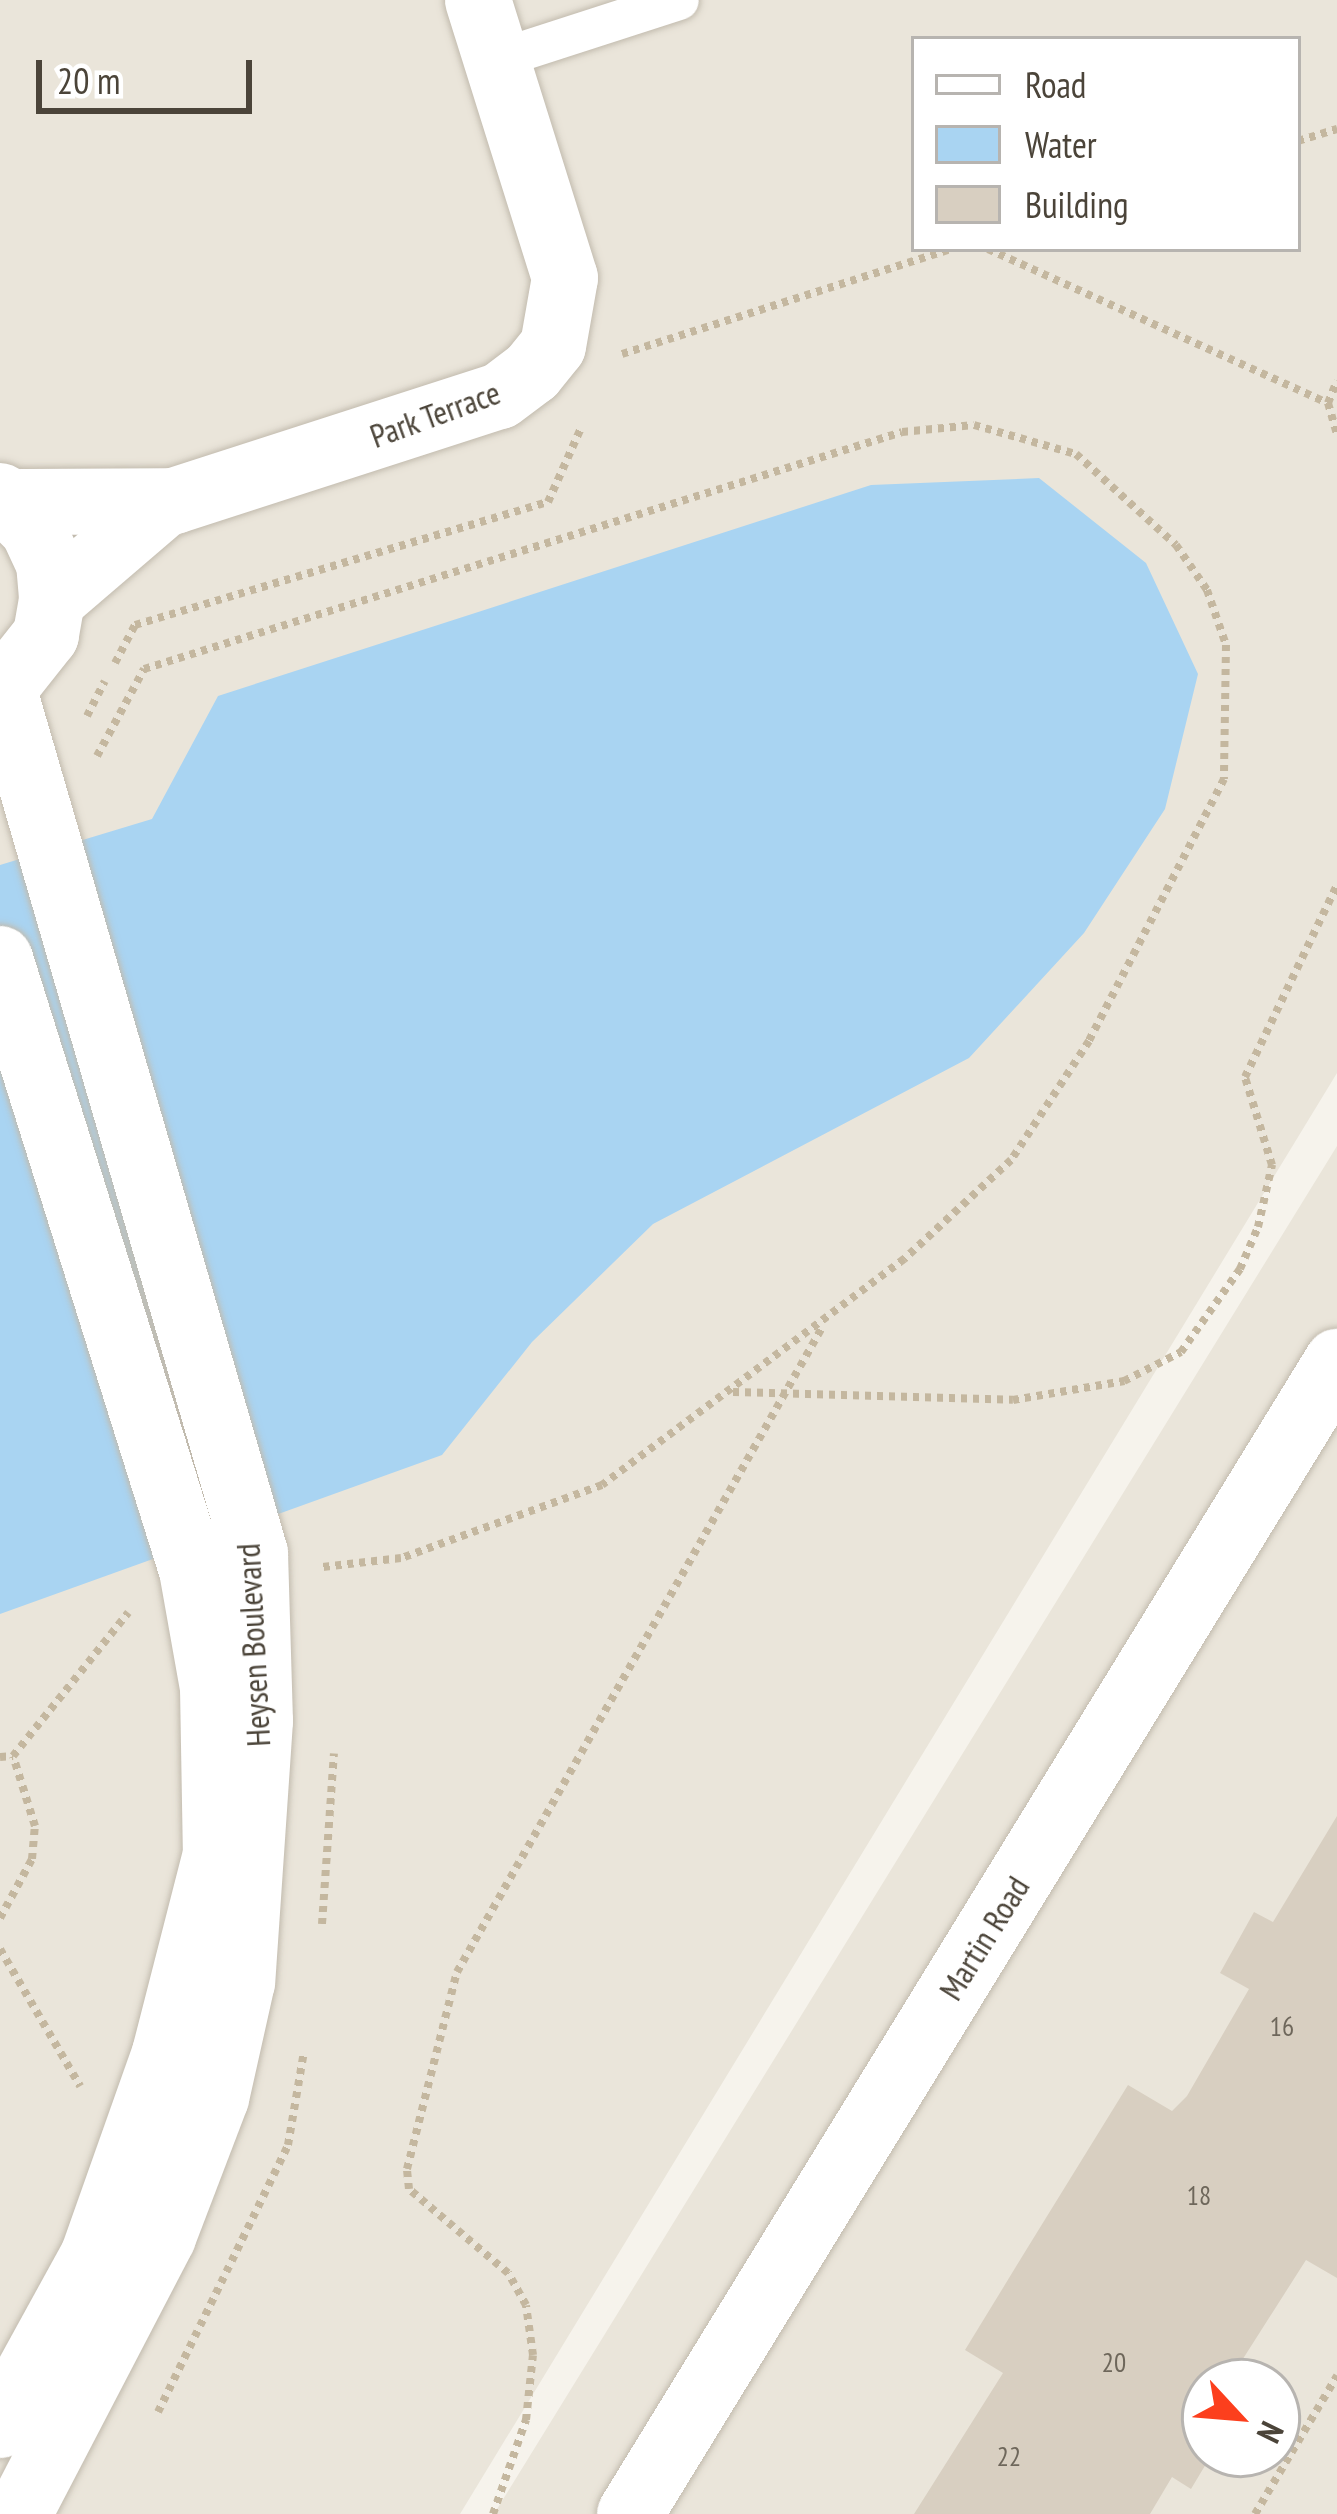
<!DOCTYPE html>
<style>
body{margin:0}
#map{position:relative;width:1337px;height:2514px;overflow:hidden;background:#f6f3ec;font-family:"PT Sans Narrow",sans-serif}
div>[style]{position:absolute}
.residential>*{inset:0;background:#eae5da}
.water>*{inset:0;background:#a9d4f2}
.building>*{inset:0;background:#d8cfc1}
.path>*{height:8px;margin-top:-4px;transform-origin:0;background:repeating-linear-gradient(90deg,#c4b79f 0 6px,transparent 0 12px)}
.roads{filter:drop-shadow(0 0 3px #c2bbae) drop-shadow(0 0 3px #c2bbae)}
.service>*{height:39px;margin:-19.5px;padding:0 19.5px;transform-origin:19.5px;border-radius:19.5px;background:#fff}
.minor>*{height:66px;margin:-33px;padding:0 33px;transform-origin:33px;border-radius:33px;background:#fff}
.tertiary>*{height:66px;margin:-33px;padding:0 33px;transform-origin:33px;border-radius:33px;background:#fff}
span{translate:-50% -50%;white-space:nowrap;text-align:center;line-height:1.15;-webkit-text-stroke:9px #fff;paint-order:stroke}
.number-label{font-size:27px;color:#6e675b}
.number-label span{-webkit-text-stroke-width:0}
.street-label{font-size:33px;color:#4b4439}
.legend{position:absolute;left:911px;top:36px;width:390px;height:216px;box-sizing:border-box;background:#fff;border:3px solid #b7b4b0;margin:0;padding:15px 21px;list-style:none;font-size:36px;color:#4b4439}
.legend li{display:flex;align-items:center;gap:24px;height:60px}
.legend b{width:60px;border:3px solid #b7b4b0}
.north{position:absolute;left:1181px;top:2358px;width:120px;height:120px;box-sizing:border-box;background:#fff;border:3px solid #b7b4b0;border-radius:50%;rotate:116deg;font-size:33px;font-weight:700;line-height:48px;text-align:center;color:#4b4439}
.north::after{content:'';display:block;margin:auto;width:42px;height:54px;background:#fc3f1d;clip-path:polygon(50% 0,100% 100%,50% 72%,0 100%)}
.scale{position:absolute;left:36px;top:60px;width:216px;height:54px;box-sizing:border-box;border:6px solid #4b4439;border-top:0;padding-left:15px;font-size:36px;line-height:42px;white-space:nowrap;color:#4b4439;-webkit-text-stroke:9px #fff;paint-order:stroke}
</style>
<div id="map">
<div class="residential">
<div style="clip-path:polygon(evenodd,0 0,1337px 0,1337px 1073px,460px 2514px,0 2514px,0 0,914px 39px,1298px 39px,1298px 249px,914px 249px,914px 39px)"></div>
<div style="clip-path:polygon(evenodd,1337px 1146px,1337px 2514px,494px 2514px,1337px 1146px,1205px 2382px,1277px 2382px,1277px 2454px,1205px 2454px,1205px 2382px)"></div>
</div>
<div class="water">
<div style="clip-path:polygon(1039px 478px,1146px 563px,1198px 674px,1165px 809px,1084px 933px,969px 1058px,653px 1224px,532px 1342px,442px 1455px,0 1614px,0 865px,152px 819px,218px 696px,871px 485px)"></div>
</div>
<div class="building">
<div style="clip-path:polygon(1337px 1816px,1337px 2278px,1306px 2260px,1232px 2376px,1242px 2382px,1205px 2382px,1205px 2454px,1212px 2454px,1191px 2489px,1172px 2477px,1150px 2514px,914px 2514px,1003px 2373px,965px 2350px,1028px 2247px,1128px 2085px,1172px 2111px,1187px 2096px,1249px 1989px,1220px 1973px,1254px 1912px,1273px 1922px)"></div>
</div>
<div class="path">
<div style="left:1298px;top:141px;width:41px;rotate:-17.1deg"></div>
<div style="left:988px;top:249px;width:373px;rotate:24.4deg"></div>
<div style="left:1328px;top:403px;width:32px;rotate:74deg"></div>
<div style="left:622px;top:354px;width:346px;rotate:-17.7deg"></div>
<div style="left:1328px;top:403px;width:24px;rotate:-68deg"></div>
<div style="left:115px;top:663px;width:43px;rotate:-62.2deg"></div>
<div style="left:135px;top:625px;width:431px;rotate:-16.6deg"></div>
<div style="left:548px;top:502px;width:81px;rotate:-66deg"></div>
<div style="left:87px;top:716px;width:39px;rotate:-63deg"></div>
<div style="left:97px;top:756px;width:99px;rotate:-61.6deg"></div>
<div style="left:144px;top:669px;width:794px;rotate:-17.36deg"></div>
<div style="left:902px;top:432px;width:72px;rotate:-5.6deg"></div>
<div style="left:974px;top:425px;width:106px;rotate:15.9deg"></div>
<div style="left:1076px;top:454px;width:135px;rotate:42.3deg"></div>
<div style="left:1176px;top:545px;width:55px;rotate:55.4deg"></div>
<div style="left:1207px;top:590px;width:58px;rotate:70.9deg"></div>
<div style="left:1226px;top:645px;width:134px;rotate:90.9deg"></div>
<div style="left:1224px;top:779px;width:295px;rotate:117.3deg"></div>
<div style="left:1089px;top:1041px;width:142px;rotate:123.2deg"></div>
<div style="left:1011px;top:1160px;width:146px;rotate:137.2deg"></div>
<div style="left:904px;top:1259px;width:377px;rotate:143.2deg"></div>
<div style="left:602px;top:1485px;width:214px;rotate:160deg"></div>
<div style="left:401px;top:1558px;width:79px;rotate:173.4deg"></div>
<div style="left:733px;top:1392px;width:280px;rotate:1.6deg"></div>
<div style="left:1013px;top:1400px;width:113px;rotate:-9.7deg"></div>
<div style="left:1124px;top:1381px;width:64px;rotate:-27deg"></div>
<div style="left:1181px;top:1352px;width:102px;rotate:-54.6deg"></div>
<div style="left:1240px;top:1269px;width:46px;rotate:-66.8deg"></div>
<div style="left:1258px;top:1227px;width:64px;rotate:-77.3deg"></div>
<div style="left:1272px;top:1165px;width:92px;rotate:-107.1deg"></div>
<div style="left:1245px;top:1077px;width:213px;rotate:-64.4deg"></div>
<div style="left:0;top:1757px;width:13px;rotate:-4deg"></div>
<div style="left:13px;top:1756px;width:184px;rotate:-51.2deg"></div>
<div style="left:0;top:1918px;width:67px;rotate:-61.5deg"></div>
<div style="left:32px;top:1859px;width:33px;rotate:-85deg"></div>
<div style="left:35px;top:1826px;width:73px;rotate:-107.4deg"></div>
<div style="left:322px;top:1924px;width:171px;rotate:-86deg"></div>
<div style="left:0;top:1949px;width:159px;rotate:59.7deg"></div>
<div style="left:158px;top:2412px;width:297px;rotate:-64deg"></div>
<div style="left:288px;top:2145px;width:95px;rotate:-80.3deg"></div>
<div style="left:493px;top:2514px;width:100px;rotate:-70.7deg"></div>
<div style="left:526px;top:2420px;width:65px;rotate:-83.9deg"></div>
<div style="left:533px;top:2355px;width:50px;rotate:-98deg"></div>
<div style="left:526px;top:2305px;width:37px;rotate:-119deg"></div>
<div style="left:508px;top:2273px;width:130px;rotate:-139.7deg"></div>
<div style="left:409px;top:2189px;width:20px;rotate:-96deg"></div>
<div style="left:407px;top:2169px;width:203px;rotate:-75.8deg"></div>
<div style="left:457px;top:1972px;width:742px;rotate:-60.47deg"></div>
<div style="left:1255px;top:2514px;width:161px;rotate:-59.3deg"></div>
</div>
<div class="roads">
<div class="service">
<div style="left:496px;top:59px;width:192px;rotate:-17.9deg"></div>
</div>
<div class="minor">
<div style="left:0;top:496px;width:47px;rotate:45deg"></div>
<div style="left:33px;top:529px;width:38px;rotate:65deg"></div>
<div style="left:49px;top:563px;width:37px;rotate:85deg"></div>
<div style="left:52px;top:600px;width:36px;rotate:100deg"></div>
<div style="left:46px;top:635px;width:74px;rotate:128.4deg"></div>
<div style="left:9px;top:502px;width:165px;rotate:-0.3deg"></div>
<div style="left:174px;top:501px;width:342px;rotate:-17.9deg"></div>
<div style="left:500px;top:396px;width:40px;rotate:-37deg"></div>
<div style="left:532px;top:372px;width:33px;rotate:-51deg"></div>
<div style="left:553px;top:346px;width:69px;rotate:-80deg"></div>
<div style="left:565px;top:278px;width:291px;rotate:-107.4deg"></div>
<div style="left:52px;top:600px;width:149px;rotate:-40.6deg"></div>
<div style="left:4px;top:691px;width:898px;rotate:73.77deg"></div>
<div style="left:255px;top:1553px;width:168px;rotate:88.3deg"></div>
<div style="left:260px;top:1721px;width:262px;rotate:93.9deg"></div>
<div style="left:242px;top:1982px;width:119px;rotate:102.6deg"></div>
<div style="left:216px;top:2098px;width:149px;rotate:110.9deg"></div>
<div style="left:163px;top:2237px;width:312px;rotate:117.5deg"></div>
<div style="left:0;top:959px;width:640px;rotate:72.56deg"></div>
<div style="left:192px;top:1570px;width:120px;rotate:79.9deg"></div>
<div style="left:213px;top:1688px;width:166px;rotate:89deg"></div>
<div style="left:216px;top:1854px;width:205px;rotate:104.4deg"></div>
<div style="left:165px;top:2053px;width:215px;rotate:109.5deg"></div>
<div style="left:93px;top:2256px;width:193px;rotate:118.8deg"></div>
</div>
<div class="tertiary">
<div style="left:630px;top:2514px;width:1352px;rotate:-58.46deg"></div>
</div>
</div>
<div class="number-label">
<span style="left:1282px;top:2027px">16</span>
<span style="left:1199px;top:2196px">18</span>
<span style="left:1114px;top:2363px">20</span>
<span style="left:1009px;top:2457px">22</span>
</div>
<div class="street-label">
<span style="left:435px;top:414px;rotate:-20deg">Park Terrace</span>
<span style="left:253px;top:1645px;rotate:-93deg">Heysen Boulevard</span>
<span style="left:984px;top:1938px;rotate:-58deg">Martin Road</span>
</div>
<ul class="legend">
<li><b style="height:15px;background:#fff"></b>Road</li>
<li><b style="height:33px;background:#a9d4f2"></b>Water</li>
<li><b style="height:33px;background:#d8cfc1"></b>Building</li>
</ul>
<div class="north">N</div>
<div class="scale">20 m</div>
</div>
